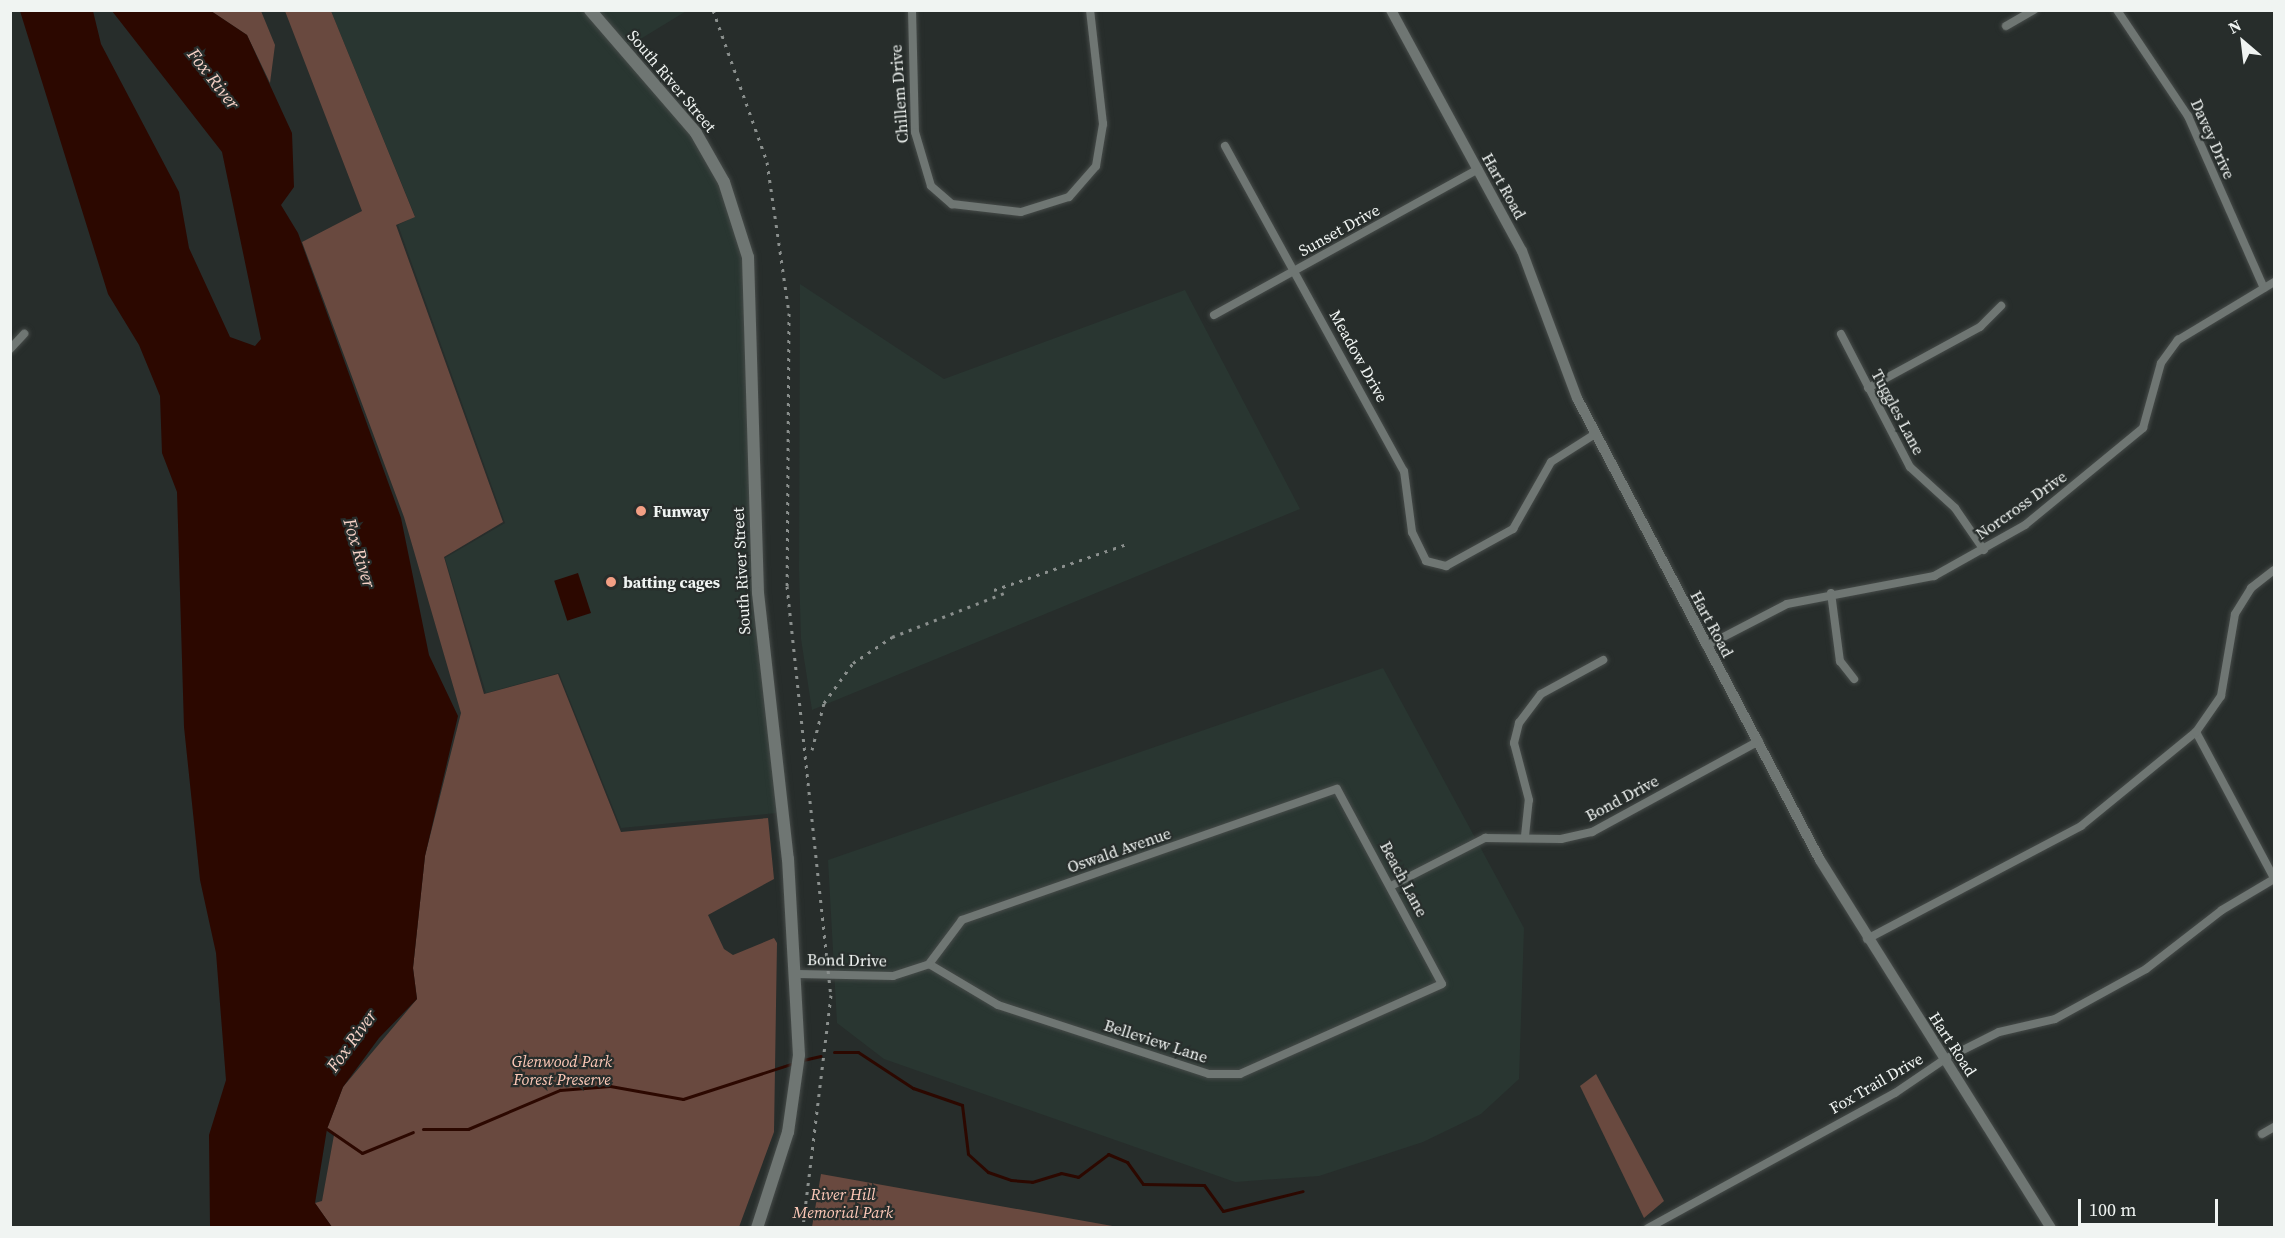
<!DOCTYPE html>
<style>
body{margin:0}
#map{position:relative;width:2285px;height:1238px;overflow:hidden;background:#272d2b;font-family:"Source Serif 4",serif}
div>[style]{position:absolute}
.built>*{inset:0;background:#293631}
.green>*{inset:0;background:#69493f}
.water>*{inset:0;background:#2c0800;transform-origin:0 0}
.stream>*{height:3px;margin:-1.5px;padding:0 1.5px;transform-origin:1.5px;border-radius:1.5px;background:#2c0800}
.roads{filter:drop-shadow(0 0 2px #464b49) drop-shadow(0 0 2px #464b49)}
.minor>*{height:8px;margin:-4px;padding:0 4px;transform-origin:4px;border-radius:4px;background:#6f7673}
.tertiary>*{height:10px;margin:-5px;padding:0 5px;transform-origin:5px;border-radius:5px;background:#6f7673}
.secondary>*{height:12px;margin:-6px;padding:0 6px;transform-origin:6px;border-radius:6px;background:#6f7673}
.rail>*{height:3px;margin-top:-1.5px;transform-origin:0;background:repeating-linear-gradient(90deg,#8a8f8d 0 3px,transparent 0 9px)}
.dots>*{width:16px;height:16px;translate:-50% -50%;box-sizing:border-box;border:3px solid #272d2b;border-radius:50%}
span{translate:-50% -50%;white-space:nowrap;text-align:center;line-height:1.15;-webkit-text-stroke:4.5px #272d2b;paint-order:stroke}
.street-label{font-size:16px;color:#f0f4f2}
.poi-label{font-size:16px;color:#f0f4f2;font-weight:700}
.left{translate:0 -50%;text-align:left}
.park-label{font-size:16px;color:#fec9b8;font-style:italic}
.water-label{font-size:18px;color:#f6d2c7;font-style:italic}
.frame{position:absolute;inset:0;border:12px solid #f0f4f2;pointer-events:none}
.north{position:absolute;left:2213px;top:12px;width:60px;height:60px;-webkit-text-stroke:4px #272d2b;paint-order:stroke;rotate:332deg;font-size:16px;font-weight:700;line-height:24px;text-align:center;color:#f0f4f2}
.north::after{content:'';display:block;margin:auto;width:21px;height:27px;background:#f0f4f2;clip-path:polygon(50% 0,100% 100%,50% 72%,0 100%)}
.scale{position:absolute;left:2078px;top:1199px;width:140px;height:27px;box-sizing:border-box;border:3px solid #f0f4f2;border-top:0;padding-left:8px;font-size:18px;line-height:21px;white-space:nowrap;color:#f0f4f2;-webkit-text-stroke:4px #272d2b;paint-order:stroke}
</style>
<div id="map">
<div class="built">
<div style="clip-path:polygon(688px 10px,629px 46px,598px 11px)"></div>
<div style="clip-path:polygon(331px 11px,585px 11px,683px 122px,709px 164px,729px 207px,745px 272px,750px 543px,777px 813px,621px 828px,559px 673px,486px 693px,445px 558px,505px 523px,398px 225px,415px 216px)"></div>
<div style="clip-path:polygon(800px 284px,944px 379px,1185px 290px,1300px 509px,812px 710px,801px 639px,799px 570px)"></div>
<div style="clip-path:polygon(1383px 668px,1524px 928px,1519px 1079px,1481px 1114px,1423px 1142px,1319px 1176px,1235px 1182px,884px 1059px,837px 1023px,828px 860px)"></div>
</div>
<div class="green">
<div style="clip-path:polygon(211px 11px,261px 11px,275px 45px,270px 83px,247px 35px)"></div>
<div style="clip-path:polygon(285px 11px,331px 11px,415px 217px,396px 225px,503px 522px,444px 557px,484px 694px,558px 674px,621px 832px,768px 818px,774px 879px,708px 915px,724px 949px,733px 955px,774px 938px,777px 943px,774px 1132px,739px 1227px,332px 1227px,315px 1203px,322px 1201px,334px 1135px,327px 1129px,343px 1087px,417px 999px,413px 968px,425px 856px,461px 713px,404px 517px,302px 242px,362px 211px)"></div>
<div style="clip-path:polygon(1596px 1074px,1664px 1201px,1644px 1218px,1580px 1086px)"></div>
<div style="clip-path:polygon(821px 1174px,1118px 1227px,812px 1227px)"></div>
</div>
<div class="water">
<div style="clip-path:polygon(20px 11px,93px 11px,101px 44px,179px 192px,189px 248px,230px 337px,255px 346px,261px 339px,222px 152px,112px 11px,211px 11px,247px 35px,292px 133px,294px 187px,281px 205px,298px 233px,401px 518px,429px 655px,458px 716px,425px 856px,413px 968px,417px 999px,379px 1038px,343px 1087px,327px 1129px,315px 1203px,332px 1227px,210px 1227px,209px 1135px,226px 1080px,216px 953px,200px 880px,184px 727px,177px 492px,162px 453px,160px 396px,139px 345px,108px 294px)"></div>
<div style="left:578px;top:573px;width:42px;height:25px;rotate:72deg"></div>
</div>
<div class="stream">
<div style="left:834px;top:1052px;width:24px"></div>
<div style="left:858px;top:1052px;width:66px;rotate:33.2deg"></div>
<div style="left:913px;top:1088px;width:52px;rotate:19.1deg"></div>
<div style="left:962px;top:1105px;width:49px;rotate:83deg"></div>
<div style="left:968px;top:1154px;width:27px;rotate:42deg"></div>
<div style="left:988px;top:1172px;width:24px;rotate:19deg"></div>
<div style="left:1011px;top:1180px;width:21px;rotate:5deg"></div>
<div style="left:1032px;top:1182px;width:30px;rotate:-17deg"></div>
<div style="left:1061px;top:1173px;width:17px;rotate:13deg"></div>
<div style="left:1078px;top:1177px;width:38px;rotate:-37deg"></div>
<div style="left:1108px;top:1154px;width:21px;rotate:23deg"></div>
<div style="left:1127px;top:1162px;width:27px;rotate:54deg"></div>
<div style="left:1143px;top:1184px;width:61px;rotate:0.9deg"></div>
<div style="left:1204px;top:1185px;width:32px;rotate:54deg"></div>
<div style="left:1223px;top:1211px;width:82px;rotate:-14deg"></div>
<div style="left:803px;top:1060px;width:18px;rotate:-13deg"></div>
<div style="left:327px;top:1129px;width:42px;rotate:34.4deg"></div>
<div style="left:362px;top:1153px;width:55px;rotate:-22.4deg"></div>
<div style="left:423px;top:1129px;width:45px"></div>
<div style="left:468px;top:1129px;width:100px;rotate:-23deg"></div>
<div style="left:560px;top:1090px;width:50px;rotate:-4.6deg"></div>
<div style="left:610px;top:1086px;width:74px;rotate:10.1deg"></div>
<div style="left:683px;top:1099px;width:117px;rotate:-18deg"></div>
</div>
<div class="roads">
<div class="minor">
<div style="left:912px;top:10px;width:122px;rotate:88.6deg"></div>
<div style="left:915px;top:132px;width:56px;rotate:73.5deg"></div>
<div style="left:931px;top:186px;width:28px;rotate:41deg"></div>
<div style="left:952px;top:204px;width:69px;rotate:6.6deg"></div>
<div style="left:1021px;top:212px;width:50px;rotate:-17.4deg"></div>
<div style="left:1069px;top:197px;width:41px;rotate:-48.9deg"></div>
<div style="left:1096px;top:166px;width:43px;rotate:-80.5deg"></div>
<div style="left:1103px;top:124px;width:115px;rotate:-96.5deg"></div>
<div style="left:2117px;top:10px;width:128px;rotate:56.2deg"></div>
<div style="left:2188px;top:116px;width:188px;rotate:66.2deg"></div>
<div style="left:2006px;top:26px;width:32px;rotate:-30deg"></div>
<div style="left:1225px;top:146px;width:371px;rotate:61.2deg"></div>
<div style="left:1404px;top:471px;width:62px;rotate:82.5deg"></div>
<div style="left:1412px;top:532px;width:32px;rotate:64deg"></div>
<div style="left:1426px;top:561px;width:21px;rotate:14deg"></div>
<div style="left:1446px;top:566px;width:77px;rotate:-28.9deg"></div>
<div style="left:1513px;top:529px;width:77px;rotate:-60.4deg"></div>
<div style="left:1551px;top:462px;width:52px;rotate:-32.5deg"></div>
<div style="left:1214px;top:315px;width:302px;rotate:-28.9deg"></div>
<div style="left:1841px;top:334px;width:150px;rotate:62.6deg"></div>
<div style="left:1910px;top:467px;width:61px;rotate:42.3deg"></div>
<div style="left:1955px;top:508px;width:51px;rotate:55.4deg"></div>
<div style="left:10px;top:349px;width:21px;rotate:-47deg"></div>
<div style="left:1868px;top:388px;width:128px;rotate:-28.6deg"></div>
<div style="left:1980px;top:327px;width:30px;rotate:-45deg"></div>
<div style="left:1831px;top:593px;width:69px;rotate:82.5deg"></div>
<div style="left:1840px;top:661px;width:23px;rotate:52deg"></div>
<div style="left:1706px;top:646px;width:91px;rotate:-27.4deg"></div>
<div style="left:1787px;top:604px;width:150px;rotate:-10.8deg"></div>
<div style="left:1934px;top:576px;width:104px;rotate:-29.3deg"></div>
<div style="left:2025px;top:525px;width:153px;rotate:-39.4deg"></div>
<div style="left:2143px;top:428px;width:67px;rotate:-74.5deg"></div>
<div style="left:2161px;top:363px;width:29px;rotate:-54deg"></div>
<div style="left:2178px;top:340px;width:112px;rotate:-31.1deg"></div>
<div style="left:2196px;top:732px;width:166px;rotate:61.9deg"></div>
<div style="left:1337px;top:789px;width:221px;rotate:61.7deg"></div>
<div style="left:1442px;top:984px;width:221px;rotate:156deg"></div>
<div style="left:1240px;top:1074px;width:31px;rotate:180deg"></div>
<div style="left:1209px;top:1074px;width:222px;rotate:-161.9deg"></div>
<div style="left:998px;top:1005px;width:80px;rotate:-149.3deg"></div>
<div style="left:929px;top:964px;width:55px;rotate:-53.1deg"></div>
<div style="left:962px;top:920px;width:397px;rotate:-19.3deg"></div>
<div style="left:1525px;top:836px;width:36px;rotate:-84deg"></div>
<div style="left:1529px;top:800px;width:59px;rotate:-104.7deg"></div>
<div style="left:1514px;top:743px;width:21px;rotate:-76deg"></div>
<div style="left:1519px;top:723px;width:36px;rotate:-53deg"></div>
<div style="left:1541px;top:694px;width:71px;rotate:-28.7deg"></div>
<div style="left:1391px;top:886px;width:106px;rotate:-27.1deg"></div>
<div style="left:1485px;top:838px;width:76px;rotate:0.8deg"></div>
<div style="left:1561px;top:839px;width:32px;rotate:-13deg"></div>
<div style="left:1592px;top:832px;width:190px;rotate:-28.6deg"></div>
<div style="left:1867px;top:939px;width:242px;rotate:-27.8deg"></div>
<div style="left:2081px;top:826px;width:149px;rotate:-39.3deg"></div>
<div style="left:2196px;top:732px;width:44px;rotate:-55.2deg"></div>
<div style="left:2221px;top:696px;width:83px;rotate:-80.3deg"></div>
<div style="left:2235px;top:614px;width:31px;rotate:-58deg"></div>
<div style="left:2251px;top:588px;width:29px;rotate:-38deg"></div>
<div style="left:798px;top:974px;width:95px;rotate:1.2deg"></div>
<div style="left:893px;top:976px;width:38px;rotate:-18deg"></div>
<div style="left:2262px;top:1134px;width:14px;rotate:-30deg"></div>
<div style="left:1648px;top:1228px;width:281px;rotate:-28.7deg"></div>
<div style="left:1895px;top:1093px;width:60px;rotate:-34.2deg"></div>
<div style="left:1945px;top:1059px;width:60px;rotate:-26.6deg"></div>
<div style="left:1999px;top:1032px;width:57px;rotate:-13.1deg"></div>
<div style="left:2055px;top:1019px;width:104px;rotate:-28.8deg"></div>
<div style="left:2146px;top:969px;width:96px;rotate:-37.8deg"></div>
<div style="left:2222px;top:910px;width:61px;rotate:-30.8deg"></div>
</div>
<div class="tertiary">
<div style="left:1391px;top:10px;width:274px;rotate:61.5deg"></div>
<div style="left:1522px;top:251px;width:157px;rotate:69.5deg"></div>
<div style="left:1577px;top:398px;width:522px;rotate:62.26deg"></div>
<div style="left:1820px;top:860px;width:434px;rotate:57.9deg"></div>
</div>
<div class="secondary">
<div style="left:590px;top:10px;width:162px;rotate:49.2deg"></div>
<div style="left:696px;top:133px;width:56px;rotate:60.3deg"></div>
<div style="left:724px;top:182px;width:79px;rotate:72.3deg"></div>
<div style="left:748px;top:257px;width:336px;rotate:88.3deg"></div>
<div style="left:758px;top:593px;width:268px;rotate:83.6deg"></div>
<div style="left:788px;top:859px;width:196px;rotate:86.8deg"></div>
<div style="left:799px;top:1055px;width:78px;rotate:98.1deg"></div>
<div style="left:788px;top:1132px;width:101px;rotate:107.9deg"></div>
</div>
</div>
<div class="rail">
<div style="left:713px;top:10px;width:161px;rotate:70.4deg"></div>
<div style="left:767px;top:162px;width:153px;rotate:81.7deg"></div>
<div style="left:789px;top:313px;width:273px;rotate:90.4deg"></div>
<div style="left:787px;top:586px;width:411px;rotate:83.9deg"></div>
<div style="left:831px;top:995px;width:235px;rotate:96.9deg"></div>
<div style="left:994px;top:590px;width:141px;rotate:-19.1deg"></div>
<div style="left:812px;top:750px;width:49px;rotate:-75.7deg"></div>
<div style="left:824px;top:703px;width:49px;rotate:-54.1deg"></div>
<div style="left:853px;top:663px;width:47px;rotate:-33.7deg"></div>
<div style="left:892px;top:637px;width:123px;rotate:-21.4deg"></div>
</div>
<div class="dots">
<div style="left:641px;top:511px;background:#f39f84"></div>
<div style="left:611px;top:582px;background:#f39f84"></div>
</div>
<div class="street-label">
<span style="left:672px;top:81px;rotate:50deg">South River Street</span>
<span style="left:899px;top:94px;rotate:-94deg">Chillem Drive</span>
<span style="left:2213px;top:139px;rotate:66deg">Davey Drive</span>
<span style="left:1504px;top:186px;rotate:61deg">Hart Road</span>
<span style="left:1339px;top:230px;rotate:-29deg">Sunset Drive</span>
<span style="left:1359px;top:356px;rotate:61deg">Meadow Drive</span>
<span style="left:1898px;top:412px;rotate:62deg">Tuggles Lane</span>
<span style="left:2021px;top:505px;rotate:-35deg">Norcross Drive</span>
<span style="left:741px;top:571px;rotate:-93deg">South River Street</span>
<span style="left:1712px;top:624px;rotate:62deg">Hart Road</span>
<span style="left:1622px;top:798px;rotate:-28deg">Bond Drive</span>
<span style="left:1119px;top:850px;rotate:-19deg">Oswald Avenue</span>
<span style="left:1404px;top:879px;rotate:62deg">Beach Lane</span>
<span style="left:847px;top:960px;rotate:1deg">Bond Drive</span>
<span style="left:1156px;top:1041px;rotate:18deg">Belleview Lane</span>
<span style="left:1953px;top:1044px;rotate:57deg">Hart Road</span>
<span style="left:1876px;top:1083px;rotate:-30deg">Fox Trail Drive</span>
</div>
<div class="poi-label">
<span class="left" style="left:653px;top:511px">Funway</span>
<span class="left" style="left:623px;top:582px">batting cages</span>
</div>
<div class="park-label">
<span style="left:562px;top:1070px">Glenwood Park<br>Forest Preserve</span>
<span style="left:843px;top:1203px">River Hill<br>Memorial Park</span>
</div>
<div class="water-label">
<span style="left:213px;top:79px;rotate:52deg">Fox River</span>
<span style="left:359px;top:553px;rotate:73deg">Fox River</span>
<span style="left:352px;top:1041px;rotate:-54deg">Fox River</span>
</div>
<div class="frame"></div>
<div class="north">N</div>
<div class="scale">100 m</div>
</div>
